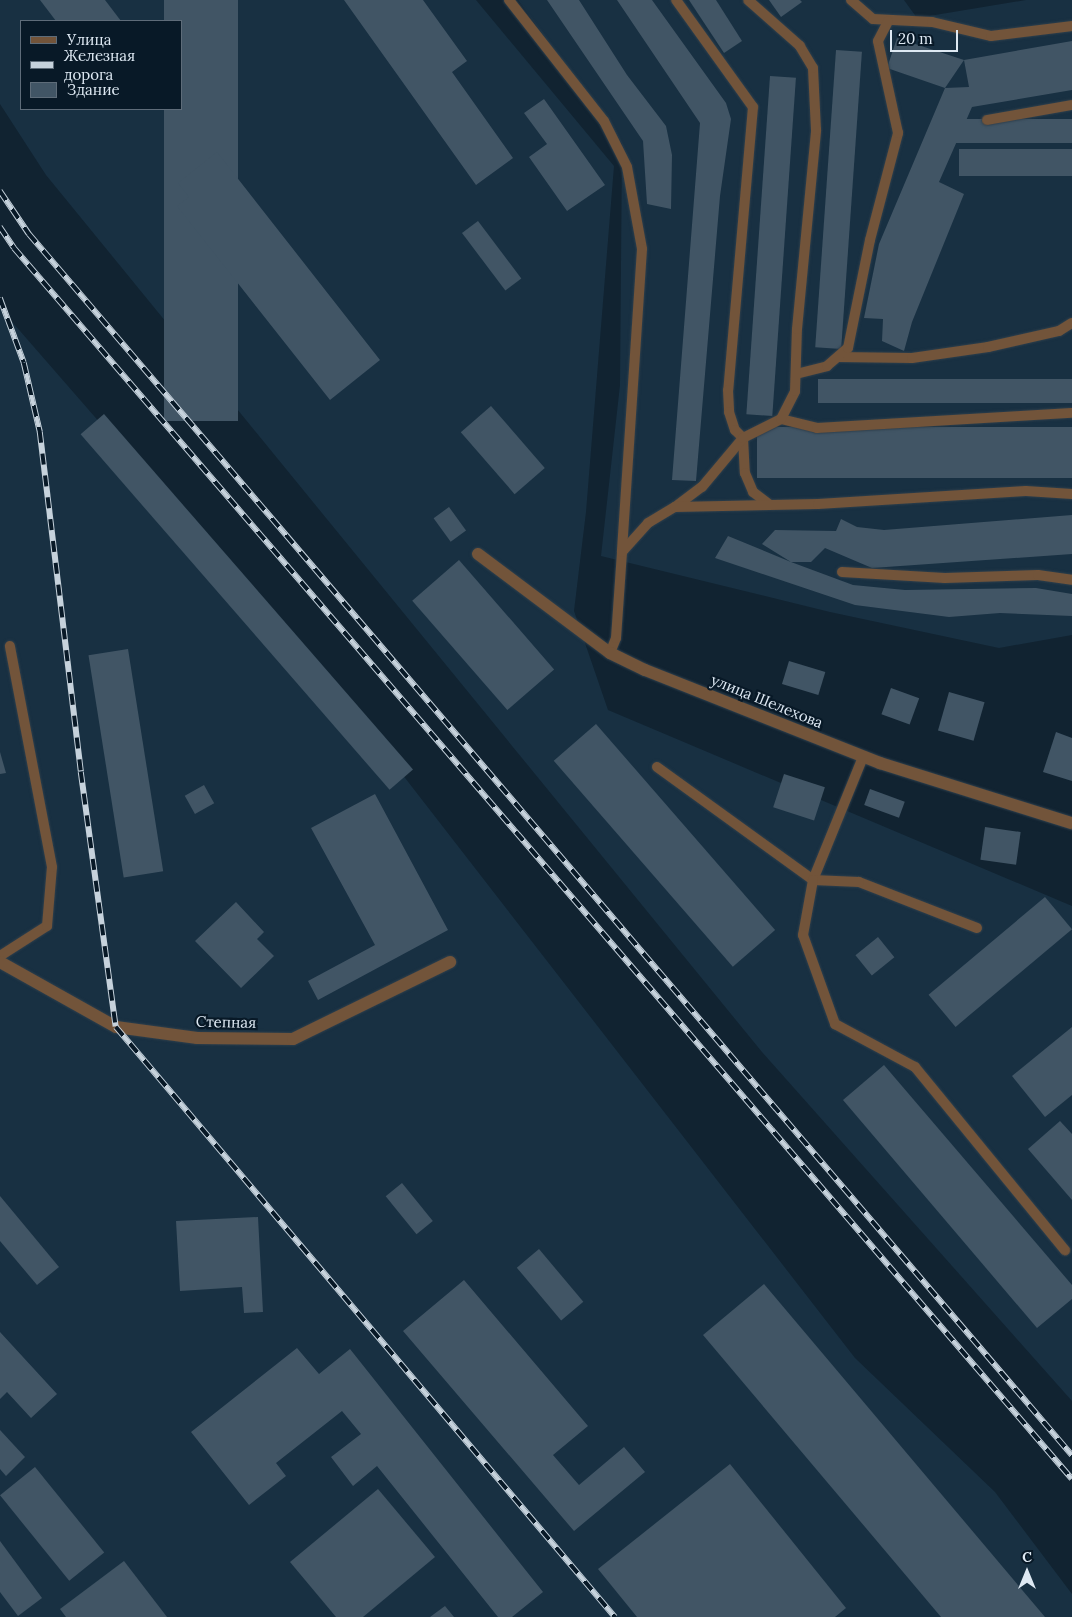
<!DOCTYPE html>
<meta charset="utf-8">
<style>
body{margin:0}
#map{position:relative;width:1072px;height:1617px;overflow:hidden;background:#112331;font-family:Lora,serif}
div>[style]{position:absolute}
.built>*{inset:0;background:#183042}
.building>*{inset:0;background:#415565;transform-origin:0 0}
.roads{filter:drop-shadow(0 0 1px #2e3f4c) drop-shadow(0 0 1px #2e3f4c)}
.service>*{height:10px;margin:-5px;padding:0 5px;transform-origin:5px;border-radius:5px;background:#72543a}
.minor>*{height:12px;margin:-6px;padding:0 6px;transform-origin:6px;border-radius:6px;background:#72543a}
.rail>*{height:5.5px;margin-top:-2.75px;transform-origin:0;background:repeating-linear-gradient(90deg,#081927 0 11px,#c6d2dc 0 22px);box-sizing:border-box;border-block:1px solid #c6d2dc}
span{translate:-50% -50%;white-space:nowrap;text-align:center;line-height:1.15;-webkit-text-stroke:4.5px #081927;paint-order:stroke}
.street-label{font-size:15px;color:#dee9f3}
.legend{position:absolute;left:20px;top:20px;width:162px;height:90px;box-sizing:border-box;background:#081927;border:1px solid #5e6c79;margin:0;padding:6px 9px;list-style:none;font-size:15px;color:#dee9f3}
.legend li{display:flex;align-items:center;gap:10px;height:25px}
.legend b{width:25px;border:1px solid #5e6c79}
.north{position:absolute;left:1002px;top:1547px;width:50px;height:50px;-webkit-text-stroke:4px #081927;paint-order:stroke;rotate:0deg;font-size:14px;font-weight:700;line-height:20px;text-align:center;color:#dee9f3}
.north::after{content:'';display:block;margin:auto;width:18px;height:22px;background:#dee9f3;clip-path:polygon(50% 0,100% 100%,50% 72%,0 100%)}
.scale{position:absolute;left:890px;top:30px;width:68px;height:22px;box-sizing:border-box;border:2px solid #dee9f3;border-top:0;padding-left:6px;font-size:15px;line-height:18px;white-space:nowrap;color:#dee9f3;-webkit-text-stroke:4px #081927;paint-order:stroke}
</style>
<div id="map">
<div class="built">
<div style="clip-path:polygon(evenodd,0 0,476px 0,614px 166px,586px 512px,574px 611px,608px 710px,1072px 906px,1072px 1401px,762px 1052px,46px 175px,0 104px,0 0,21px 21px,181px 21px,181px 109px,21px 109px,21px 21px)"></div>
<div style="clip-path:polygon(518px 0,904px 0,917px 18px,1026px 0,1072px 0,1072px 635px,999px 648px,830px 612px,601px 556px,620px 385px,622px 144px)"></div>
<div style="clip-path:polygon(0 308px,371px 734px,855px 1358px,995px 1492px,1072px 1594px,1072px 1617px,0 1617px)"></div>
</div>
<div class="building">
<div style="clip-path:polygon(40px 0,105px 0,121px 21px,56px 21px)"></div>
<div style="left:164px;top:0;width:74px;height:421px"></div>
<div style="clip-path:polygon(344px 0,423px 0,467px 61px,452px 72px,513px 158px,476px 185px)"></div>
<div style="clip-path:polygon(547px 0,579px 0,627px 75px,666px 126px,672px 155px,671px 209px,647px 204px,643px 141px)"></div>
<div style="clip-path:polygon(617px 0,652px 0,726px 103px,731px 119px,720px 196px,696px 481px,672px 480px,700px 123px)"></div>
<div style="clip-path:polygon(689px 0,716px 0,742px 41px,724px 53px)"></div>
<div style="clip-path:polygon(769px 0,800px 0,802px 2px,781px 17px)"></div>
<div style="clip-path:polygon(evenodd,897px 38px,964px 60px,1072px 41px,1072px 90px,972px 107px,939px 182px,964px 194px,912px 322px,904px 351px,882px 341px,883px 319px,864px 318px,879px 244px,945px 88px,887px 68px,897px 38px,964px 60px,969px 87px,945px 88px,964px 60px)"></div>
<div style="left:836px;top:50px;width:26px;height:298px;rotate:4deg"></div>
<div style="left:770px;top:76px;width:26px;height:339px;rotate:4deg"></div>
<div style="clip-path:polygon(544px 99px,605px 185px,567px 211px,529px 157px,547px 144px,524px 113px)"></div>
<div style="left:1072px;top:119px;width:24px;height:116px;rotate:90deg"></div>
<div style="left:1072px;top:149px;width:27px;height:113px;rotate:90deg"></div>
<div style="clip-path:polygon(217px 152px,380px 360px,330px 400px,177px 206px,189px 197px,178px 183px)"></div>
<div style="left:478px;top:221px;width:72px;height:20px;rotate:53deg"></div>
<div style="left:1072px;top:379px;width:24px;height:254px;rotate:90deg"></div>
<div style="left:491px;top:406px;width:82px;height:40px;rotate:49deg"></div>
<div style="left:104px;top:414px;width:471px;height:31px;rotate:49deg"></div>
<div style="left:1072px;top:427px;width:51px;height:315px;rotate:90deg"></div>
<div style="left:449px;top:507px;width:29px;height:19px;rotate:54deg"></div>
<div style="clip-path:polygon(1072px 515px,1072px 554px,872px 568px,825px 548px,811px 562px,791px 562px,853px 585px,905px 590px,1036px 588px,1072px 594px,1072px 616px,1000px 613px,949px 617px,855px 605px,715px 558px,728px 536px,791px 562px,762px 544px,775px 530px,836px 531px,841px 519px,857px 527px,884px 530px)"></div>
<div style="left:459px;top:560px;width:145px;height:62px;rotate:49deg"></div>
<div style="left:128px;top:649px;width:225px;height:40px;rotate:81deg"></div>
<div style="left:789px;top:661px;width:38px;height:24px;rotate:17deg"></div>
<div style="left:891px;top:688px;width:30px;height:28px;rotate:20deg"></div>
<div style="left:949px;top:692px;width:37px;height:40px;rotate:16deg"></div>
<div style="left:596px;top:724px;width:273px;height:56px;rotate:49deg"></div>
<div style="clip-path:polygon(1056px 732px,1072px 738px,1072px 781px,1043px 772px)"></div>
<div style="clip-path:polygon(0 752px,6px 773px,0 774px)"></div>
<div style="left:784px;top:774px;width:43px;height:35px;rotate:18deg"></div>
<div style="left:204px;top:785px;width:21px;height:22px;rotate:61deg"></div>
<div style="left:870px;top:789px;width:37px;height:17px;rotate:20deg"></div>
<div style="clip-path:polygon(375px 794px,448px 930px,318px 1000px,308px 981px,375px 945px,311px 828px)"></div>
<div style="left:985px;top:827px;width:36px;height:33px;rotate:8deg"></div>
<div style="left:1045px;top:897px;width:42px;height:152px;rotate:50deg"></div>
<div style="clip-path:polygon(236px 902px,264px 932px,257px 939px,274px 956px,241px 988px,195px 941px)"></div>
<div style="left:878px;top:937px;width:26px;height:29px;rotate:51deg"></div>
<div style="clip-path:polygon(1072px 1027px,1072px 1095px,1045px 1117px,1012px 1076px)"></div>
<div style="clip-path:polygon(884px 1065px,1072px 1285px,1072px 1299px,1037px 1328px,843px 1100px)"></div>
<div style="clip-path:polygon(1060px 1121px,1072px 1134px,1072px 1200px,1028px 1149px)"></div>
<div style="left:402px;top:1183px;width:49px;height:21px;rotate:51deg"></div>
<div style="clip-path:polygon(0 1196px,59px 1267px,37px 1285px,0 1241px)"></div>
<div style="clip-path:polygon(258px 1217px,263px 1312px,244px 1313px,242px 1287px,180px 1291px,176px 1221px)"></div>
<div style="left:539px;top:1249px;width:69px;height:29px;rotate:50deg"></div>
<div style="clip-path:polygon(464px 1280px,588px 1426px,553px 1455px,579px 1485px,624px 1447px,645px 1472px,574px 1531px,403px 1331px)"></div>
<div style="clip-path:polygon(764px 1284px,1045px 1617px,941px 1617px,703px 1335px)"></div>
<div style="clip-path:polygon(0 1332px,57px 1394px,31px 1418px,7px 1392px,0 1399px)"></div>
<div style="clip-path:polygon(297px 1348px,319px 1374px,350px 1349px,543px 1592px,512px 1617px,498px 1617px,377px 1466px,353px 1486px,331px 1457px,361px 1434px,342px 1411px,276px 1463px,286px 1476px,249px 1505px,191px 1432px)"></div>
<div style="clip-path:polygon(0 1430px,25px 1457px,6px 1476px,0 1469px)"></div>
<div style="clip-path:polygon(730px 1464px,846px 1608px,835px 1617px,637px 1617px,598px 1569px)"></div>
<div style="left:35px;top:1467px;width:110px;height:45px;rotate:51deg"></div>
<div style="clip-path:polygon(378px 1489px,435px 1557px,363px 1617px,336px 1617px,290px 1562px)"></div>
<div style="clip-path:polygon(0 1541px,42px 1598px,18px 1616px,0 1592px)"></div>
<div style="clip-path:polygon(124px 1561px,167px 1617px,66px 1617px,60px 1609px)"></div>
<div style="clip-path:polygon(445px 1606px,454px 1617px,430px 1617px)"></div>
</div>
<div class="roads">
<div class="service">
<div style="left:509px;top:0;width:154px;rotate:51.9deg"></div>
<div style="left:604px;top:121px;width:51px;rotate:63.4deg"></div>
<div style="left:627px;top:167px;width:83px;rotate:79.6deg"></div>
<div style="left:642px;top:249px;width:304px;rotate:93.8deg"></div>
<div style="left:676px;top:0;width:132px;rotate:54.3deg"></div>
<div style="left:753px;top:107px;width:284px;rotate:95deg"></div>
<div style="left:728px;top:390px;width:22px;rotate:87deg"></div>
<div style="left:729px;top:412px;width:19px;rotate:72deg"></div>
<div style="left:735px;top:430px;width:11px;rotate:45deg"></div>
<div style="left:743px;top:438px;width:35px;rotate:87deg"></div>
<div style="left:745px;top:473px;width:21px;rotate:67deg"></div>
<div style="left:753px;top:492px;width:21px;rotate:37deg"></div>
<div style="left:851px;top:0;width:29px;rotate:41deg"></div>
<div style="left:873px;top:19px;width:59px;rotate:2.9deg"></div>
<div style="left:932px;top:22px;width:61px;rotate:13.3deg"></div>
<div style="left:991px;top:36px;width:82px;rotate:-7deg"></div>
<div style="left:987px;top:120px;width:86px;rotate:-10deg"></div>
<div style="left:838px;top:357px;width:74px;rotate:0.8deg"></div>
<div style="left:912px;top:358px;width:77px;rotate:-8.2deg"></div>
<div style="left:988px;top:347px;width:73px;rotate:-12.7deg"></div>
<div style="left:1059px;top:331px;width:15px;rotate:-32deg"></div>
<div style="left:796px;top:374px;width:32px;rotate:-14deg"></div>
<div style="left:827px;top:366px;width:28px;rotate:-41deg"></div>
<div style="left:848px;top:348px;width:110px;rotate:-78.5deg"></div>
<div style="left:870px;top:240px;width:111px;rotate:-75.3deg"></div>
<div style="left:898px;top:133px;width:94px;rotate:-102.3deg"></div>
<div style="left:878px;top:41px;width:22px;rotate:-63deg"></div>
<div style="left:781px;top:419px;width:37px;rotate:14deg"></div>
<div style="left:817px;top:428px;width:255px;rotate:-3.4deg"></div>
<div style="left:675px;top:507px;width:34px;rotate:-37deg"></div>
<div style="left:702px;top:487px;width:64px;rotate:-50.1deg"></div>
<div style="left:743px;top:438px;width:42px;rotate:-26.6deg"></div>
<div style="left:781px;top:419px;width:31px;rotate:-63deg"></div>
<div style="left:795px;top:391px;width:62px;rotate:-88.2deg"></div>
<div style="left:797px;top:329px;width:200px;rotate:-84.5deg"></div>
<div style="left:816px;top:130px;width:62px;rotate:-92.8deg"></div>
<div style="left:813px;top:68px;width:26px;rotate:-121deg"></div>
<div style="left:800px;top:46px;width:69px;rotate:-138.5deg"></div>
<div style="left:842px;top:572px;width:103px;rotate:3.3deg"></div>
<div style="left:945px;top:578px;width:93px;rotate:-1.8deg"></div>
<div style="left:1038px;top:575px;width:34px;rotate:8deg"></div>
<div style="left:610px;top:653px;width:16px;rotate:-68deg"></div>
<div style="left:616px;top:638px;width:86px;rotate:-86deg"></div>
<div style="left:622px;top:552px;width:39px;rotate:-48deg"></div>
<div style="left:648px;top:523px;width:31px;rotate:-31deg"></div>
<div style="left:675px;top:507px;width:143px;rotate:-1.2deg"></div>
<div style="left:818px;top:504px;width:208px;rotate:-3.6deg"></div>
<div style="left:1026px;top:491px;width:46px;rotate:3.7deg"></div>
<div style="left:657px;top:767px;width:193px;rotate:35.9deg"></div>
<div style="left:813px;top:880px;width:133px;rotate:-67.9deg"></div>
<div style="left:977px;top:928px;width:127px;rotate:-158.7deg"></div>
<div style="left:859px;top:882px;width:46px;rotate:-177.5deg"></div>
<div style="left:813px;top:880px;width:56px;rotate:100.3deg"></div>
<div style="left:803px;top:935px;width:95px;rotate:70.2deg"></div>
<div style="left:835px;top:1024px;width:91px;rotate:28.3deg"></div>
<div style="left:915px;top:1067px;width:237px;rotate:50.7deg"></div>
<div style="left:0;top:956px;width:56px;rotate:-32.6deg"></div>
<div style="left:47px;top:926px;width:59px;rotate:-85.2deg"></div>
<div style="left:52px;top:867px;width:225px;rotate:-100.8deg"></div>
</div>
<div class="minor">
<div style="left:478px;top:554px;width:165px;rotate:36.9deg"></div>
<div style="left:610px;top:653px;width:39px;rotate:26deg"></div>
<div style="left:645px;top:670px;width:253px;rotate:21.6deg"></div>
<div style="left:880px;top:763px;width:201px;rotate:17.4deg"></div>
<div style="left:0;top:962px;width:133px;rotate:29.3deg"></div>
<div style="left:116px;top:1027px;width:82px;rotate:7.7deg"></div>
<div style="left:197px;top:1038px;width:96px;rotate:0.6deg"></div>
<div style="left:293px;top:1039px;width:175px;rotate:-26.1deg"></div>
</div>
</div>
<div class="rail">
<div style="left:0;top:191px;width:52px;rotate:56deg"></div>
<div style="left:29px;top:234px;width:1606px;rotate:49.5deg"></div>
<div style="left:0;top:227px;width:25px;rotate:56deg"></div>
<div style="left:14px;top:248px;width:1623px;rotate:49.32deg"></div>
<div style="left:0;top:298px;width:69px;rotate:69.7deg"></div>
<div style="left:24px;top:363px;width:71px;rotate:76.9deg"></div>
<div style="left:40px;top:432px;width:342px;rotate:83.1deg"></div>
<div style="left:81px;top:772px;width:257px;rotate:82.2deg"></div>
<div style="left:116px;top:1027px;width:773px;rotate:49.78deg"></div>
</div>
<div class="street-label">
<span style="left:767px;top:701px;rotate:22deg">улица Шелехова</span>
<span style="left:226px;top:1022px;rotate:1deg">Степная</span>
</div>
<ul class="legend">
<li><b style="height:6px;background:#72543a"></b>Улица</li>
<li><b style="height:6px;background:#c6d2dc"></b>Железная дорога</li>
<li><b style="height:14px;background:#415565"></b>Здание</li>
</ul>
<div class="north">С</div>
<div class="scale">20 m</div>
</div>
